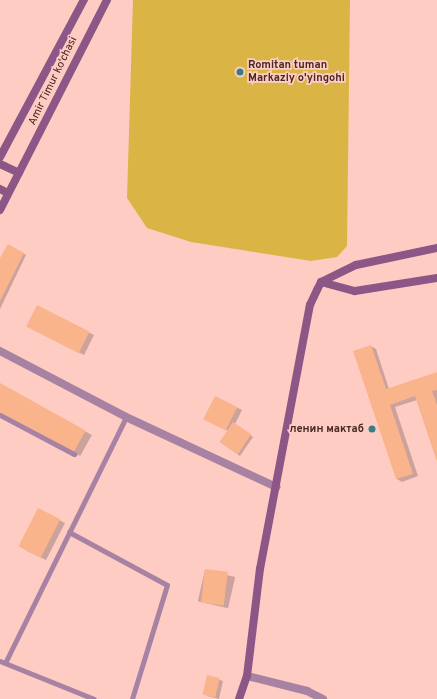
<!DOCTYPE html>
<meta charset="utf-8">
<style>
body{margin:0}
#map{position:relative;width:437px;height:699px;overflow:hidden;background:#feccc3;font-family:Overpass,sans-serif}
div>[style]{position:absolute}
.green>*{inset:0;background:#dab546}
.shadow>*{inset:0;background:#0003;transform-origin:0 0}
.building>*{inset:0;background:#fab48c;transform-origin:0 0}
.lane>*{height:5px;margin:-2.5px;padding:0 2.5px;transform-origin:2.5px;border-radius:2.5px;background:#a782a2}
.street>*{height:8px;margin:-4px;padding:0 4px;transform-origin:4px;border-radius:4px;background:#a782a2}
.secondary>*{height:8px;margin:-4px;padding:0 4px;transform-origin:4px;border-radius:4px;background:#8c5686}
.dots>*{width:11px;height:11px;translate:-50% -50%;box-sizing:border-box;border:2px solid #feccc3;border-radius:50%}
span{translate:-50% -50%;white-space:nowrap;text-align:center;line-height:1.15;-webkit-text-stroke:3.5px #feccc3;paint-order:stroke}
.poi-label{font-size:11px;color:#482924;font-weight:700}
.left{translate:0 -50%;text-align:left}
.right{translate:-100% -50%;text-align:right}
.street-label{font-size:11px;color:#482924}
</style>
<div id="map">
<div class="green">
<div style="clip-path:polygon(133px 0,350px 0,347px 246px,337px 257px,311px 261px,191px 242px,147px 228px,127px 198px)"></div>
</div>
<div class="shadow">
<div style="clip-path:polygon(8px 245px,26px 255px,0 309px,0 261px)"></div>
<div style="clip-path:polygon(32px 328px,90px 333px,94px 335px,84px 355px)"></div>
<div style="clip-path:polygon(371px 346px,376px 349px,389px 389px,437px 373px,437px 460px,417px 400px,395px 407px,418px 476px,402px 482px,397px 479px)"></div>
<div style="left:0;top:384px;width:105px;height:24px;rotate:29deg"></div>
<div style="clip-path:polygon(216px 397px,242px 410px,235px 424px,253px 437px,240px 456px,220px 442px,228px 431px,210px 421px)"></div>
<div style="clip-path:polygon(39px 510px,65px 523px,46px 560px,25px 550px)"></div>
<div style="left:205px;top:570px;width:31px;height:32px;rotate:13deg"></div>
<div style="clip-path:polygon(208px 676px,223px 681px,219px 699px,207px 696px)"></div>
</div>
<div class="building">
<div style="clip-path:polygon(8px 244px,24px 253px,0 301px,0 258px)"></div>
<div style="left:37px;top:305px;width:59px;height:24px;rotate:27deg"></div>
<div style="clip-path:polygon(371px 345px,386px 389px,437px 372px,437px 390px,432px 391px,437px 405px,437px 462px,415px 396px,390px 405px,413px 474px,396px 479px,353px 351px)"></div>
<div style="left:0;top:383px;width:98px;height:26px;rotate:29deg"></div>
<div style="left:215px;top:396px;width:25px;height:26px;rotate:27deg"></div>
<div style="left:233px;top:422px;width:22px;height:24px;rotate:34deg"></div>
<div style="left:38px;top:508px;width:25px;height:43px;rotate:27deg"></div>
<div style="left:205px;top:569px;width:23px;height:34px;rotate:7deg"></div>
<div style="left:207px;top:675px;width:13px;height:20px;rotate:13deg"></div>
</div>
<div class="lane">
<div style="left:0;top:415px;width:84px;rotate:27.8deg"></div>
<div style="left:69px;top:532px;width:111px;rotate:28.4deg"></div>
<div style="left:167px;top:585px;width:119px;rotate:107.1deg"></div>
<div style="left:0;top:661px;width:101px;rotate:22deg"></div>
<div style="left:5px;top:663px;width:274px;rotate:-63.8deg"></div>
</div>
<div class="street">
<div style="left:0;top:351px;width:142px;rotate:27.6deg"></div>
<div style="left:126px;top:417px;width:166px;rotate:25deg"></div>
<div style="left:247px;top:676px;width:62px;rotate:14deg"></div>
<div style="left:307px;top:691px;width:18px;rotate:27deg"></div>
</div>
<div class="secondary">
<div style="left:0;top:157px;width:178px;rotate:-61.9deg"></div>
<div style="left:0;top:164px;width:21px;rotate:25deg"></div>
<div style="left:0;top:189px;width:9px;rotate:27deg"></div>
<div style="left:0;top:210px;width:236px;rotate:-63deg"></div>
<div style="left:321px;top:282px;width:35px;rotate:15deg"></div>
<div style="left:355px;top:291px;width:83px;rotate:-9deg"></div>
<div style="left:239px;top:699px;width:24px;rotate:-71deg"></div>
<div style="left:247px;top:676px;width:108px;rotate:-83.1deg"></div>
<div style="left:260px;top:569px;width:269px;rotate:-79.3deg"></div>
<div style="left:310px;top:305px;width:17px;rotate:-65deg"></div>
<div style="left:317px;top:290px;width:9px;rotate:-63deg"></div>
<div style="left:321px;top:282px;width:39px;rotate:-26deg"></div>
<div style="left:356px;top:265px;width:83px;rotate:-11.9deg"></div>
</div>
<div class="dots">
<div style="left:240px;top:72px;background:#377d89"></div>
<div style="left:372px;top:429px;background:#377d89"></div>
</div>
<div class="poi-label">
<span class="left" style="left:248px;top:72px">Romitan tuman<br>Markaziy o'yingohi</span>
<span class="right" style="left:364px;top:429px">ленин мактаб</span>
</div>
<div class="street-label">
<span style="left:53px;top:81px;rotate:-64deg">Amir Timur ko‘chasi</span>
</div>
</div>
